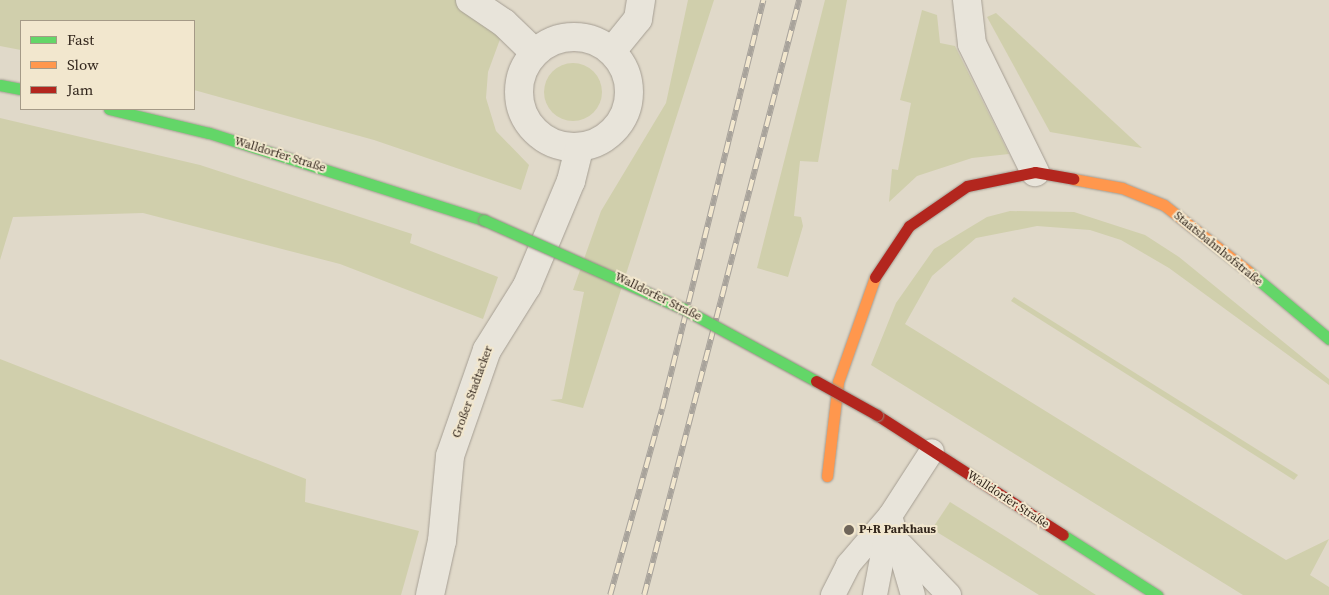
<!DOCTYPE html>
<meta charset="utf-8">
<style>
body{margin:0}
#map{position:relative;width:1329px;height:595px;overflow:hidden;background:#e0d9c9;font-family:"Source Serif 4",serif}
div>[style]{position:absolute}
.green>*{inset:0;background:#d0cfac}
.round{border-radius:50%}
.roads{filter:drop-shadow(0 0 1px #a59e93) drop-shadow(0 0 1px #a59e93)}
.lane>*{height:24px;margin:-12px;padding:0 12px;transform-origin:12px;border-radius:12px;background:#e8e4da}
.street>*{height:28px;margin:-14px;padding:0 14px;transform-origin:14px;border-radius:14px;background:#e8e4da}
.street>.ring{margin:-14px;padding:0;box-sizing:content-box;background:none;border:28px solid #e8e4da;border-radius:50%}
.fast>*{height:11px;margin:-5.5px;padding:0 5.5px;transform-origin:5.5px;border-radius:5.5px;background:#63d668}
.slow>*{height:11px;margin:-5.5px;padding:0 5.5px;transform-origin:5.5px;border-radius:5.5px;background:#ff974d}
.jam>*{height:11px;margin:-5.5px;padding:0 5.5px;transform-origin:5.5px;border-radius:5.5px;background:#b3261e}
.rail>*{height:5.5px;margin-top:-2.75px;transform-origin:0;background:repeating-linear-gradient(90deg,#f2e7ce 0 11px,#a8a39b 0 22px);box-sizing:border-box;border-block:1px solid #a8a39b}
.bridges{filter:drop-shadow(0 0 1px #948d83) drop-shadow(0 0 1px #948d83)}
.fast-bridge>*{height:11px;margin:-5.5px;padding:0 5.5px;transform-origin:5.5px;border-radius:5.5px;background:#63d668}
.jam-bridge>*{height:11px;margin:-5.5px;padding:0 5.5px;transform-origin:5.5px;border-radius:5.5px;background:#b3261e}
.dots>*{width:14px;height:14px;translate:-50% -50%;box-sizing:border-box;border:2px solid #f2e7ce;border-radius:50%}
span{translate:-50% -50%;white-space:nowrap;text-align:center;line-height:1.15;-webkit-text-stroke:4px #f2e7ce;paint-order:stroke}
.street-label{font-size:12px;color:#32261c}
.poi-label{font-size:12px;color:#32261c;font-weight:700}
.left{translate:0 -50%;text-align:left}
.legend{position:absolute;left:20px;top:20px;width:175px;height:90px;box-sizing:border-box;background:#f2e7ce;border:1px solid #a59a87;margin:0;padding:6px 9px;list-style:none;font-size:15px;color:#32261c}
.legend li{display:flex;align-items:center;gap:10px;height:25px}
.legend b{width:25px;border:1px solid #a59a87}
</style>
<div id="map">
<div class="green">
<div style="clip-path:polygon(0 0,459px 0,510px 12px,488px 72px,486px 98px,496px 131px,529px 165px,521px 190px,374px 140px,194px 90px,194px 21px,21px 21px,21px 50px,0 46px)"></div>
<div style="clip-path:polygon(688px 0,714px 0,583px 408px,550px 400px,562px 399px,584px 292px,573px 290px,601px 211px,666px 103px)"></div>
<div style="clip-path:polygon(825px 0,847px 0,818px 162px,800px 161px,794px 216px,801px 217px,803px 226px,788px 277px,757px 268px)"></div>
<div style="clip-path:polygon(922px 10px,937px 15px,940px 43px,955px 46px,1009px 154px,972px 158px,917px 176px,889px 202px,892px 169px,898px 170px,911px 103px,900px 100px)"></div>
<div style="clip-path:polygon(996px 13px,1142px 148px,1050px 132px,987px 17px)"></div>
<div class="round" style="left:544px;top:63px;width:58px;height:58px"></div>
<div style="clip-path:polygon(0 118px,200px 165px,412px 234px,410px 243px,498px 277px,483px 319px,340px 264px,143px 213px,13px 217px,0 260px)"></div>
<div style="clip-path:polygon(1010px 211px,1074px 212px,1145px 235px,1179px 257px,1329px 379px,1329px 385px,1169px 268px,1121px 240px,1090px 230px,1037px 226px,976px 238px,932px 276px,905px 324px,1286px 560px,1329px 539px,1310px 575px,1329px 587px,1329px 595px,1243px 595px,871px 365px,896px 303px,934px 249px,987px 217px)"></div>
<div style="clip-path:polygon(1014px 297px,1298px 475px,1294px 480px,1011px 301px)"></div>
<div style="clip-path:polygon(0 359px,306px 479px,305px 502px,419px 531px,401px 595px,0 595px)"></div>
<div style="clip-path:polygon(950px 502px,1006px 537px,1096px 595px,1039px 595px,932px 529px)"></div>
</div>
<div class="roads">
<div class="lane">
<div style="left:890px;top:516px;width:82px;rotate:73.8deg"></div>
<div style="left:902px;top:546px;width:68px;rotate:46.2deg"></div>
<div style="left:833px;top:595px;width:34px;rotate:-63deg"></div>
<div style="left:848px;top:565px;width:65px;rotate:-49.4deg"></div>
<div style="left:890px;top:516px;width:77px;rotate:-57.1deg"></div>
<div style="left:875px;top:595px;width:79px;rotate:-79.1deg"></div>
</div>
<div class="street">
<div style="left:470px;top:0;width:41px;rotate:34.1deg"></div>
<div style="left:504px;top:23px;width:42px;rotate:44deg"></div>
<div style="left:967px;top:0;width:44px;rotate:83.5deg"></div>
<div style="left:972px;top:44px;width:143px;rotate:63.8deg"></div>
<div class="ring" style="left:519px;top:37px;width:82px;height:82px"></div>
<div style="left:612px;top:51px;width:41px;rotate:-50.9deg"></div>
<div style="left:638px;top:19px;width:19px;rotate:-81deg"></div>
<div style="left:430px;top:595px;width:55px;rotate:-77.5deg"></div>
<div style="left:442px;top:541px;width:85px;rotate:-84.6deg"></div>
<div style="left:450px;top:456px;width:112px;rotate:-70.8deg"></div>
<div style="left:487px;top:350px;width:75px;rotate:-58deg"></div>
<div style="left:527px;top:286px;width:114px;rotate:-67.3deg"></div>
<div style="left:571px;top:181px;width:34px;rotate:-76deg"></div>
</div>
<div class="fast">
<div style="left:0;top:85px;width:21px;rotate:11deg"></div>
<div style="left:109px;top:109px;width:103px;rotate:13.5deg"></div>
<div style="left:209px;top:133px;width:288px;rotate:17.6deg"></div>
<div style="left:1249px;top:272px;width:104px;rotate:39.9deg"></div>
<div style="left:1063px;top:535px;width:112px;rotate:32.6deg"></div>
</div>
<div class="slow">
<div style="left:1073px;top:179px;width:50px;rotate:10.4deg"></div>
<div style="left:1122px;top:188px;width:45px;rotate:22deg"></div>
<div style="left:1164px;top:205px;width:108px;rotate:38.2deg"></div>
<div style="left:827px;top:476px;width:95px;rotate:-83.3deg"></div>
<div style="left:838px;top:382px;width:111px;rotate:-70.6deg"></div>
</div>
<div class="jam">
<div style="left:875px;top:277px;width:61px;rotate:-56.3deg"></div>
<div style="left:909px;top:226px;width:70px;rotate:-34.6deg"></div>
<div style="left:967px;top:186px;width:69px;rotate:-11.6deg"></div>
<div style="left:1035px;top:172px;width:39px;rotate:10deg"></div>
<div style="left:877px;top:415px;width:221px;rotate:32.8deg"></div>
</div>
</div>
<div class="rail">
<div style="left:610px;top:595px;width:193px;rotate:-74.4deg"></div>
<div style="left:662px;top:409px;width:421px;rotate:-76.1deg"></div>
<div style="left:644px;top:595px;width:615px;rotate:-75.4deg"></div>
</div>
<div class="bridges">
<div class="fast-bridge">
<div style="left:484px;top:220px;width:217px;rotate:24deg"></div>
<div style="left:682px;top:308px;width:153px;rotate:28.6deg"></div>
</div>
<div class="jam-bridge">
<div style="left:816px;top:381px;width:70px;rotate:29.1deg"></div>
</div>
</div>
<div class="dots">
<div style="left:849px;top:530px;background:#6f6559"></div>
</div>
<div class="street-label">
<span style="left:280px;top:155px;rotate:17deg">Walldorfer Straße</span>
<span style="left:1218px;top:249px;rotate:39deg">Staatsbahnhofstraße</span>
<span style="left:658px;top:297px;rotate:26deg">Walldorfer Straße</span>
<span style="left:473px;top:392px;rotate:-70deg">Großer Stadtacker</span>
<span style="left:1008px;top:500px;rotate:33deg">Walldorfer Straße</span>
</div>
<div class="poi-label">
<span class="left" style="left:859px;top:530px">P+R Parkhaus</span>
</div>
<ul class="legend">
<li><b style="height:6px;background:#63d668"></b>Fast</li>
<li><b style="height:6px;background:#ff974d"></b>Slow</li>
<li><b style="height:6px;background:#b3261e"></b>Jam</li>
</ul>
</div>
